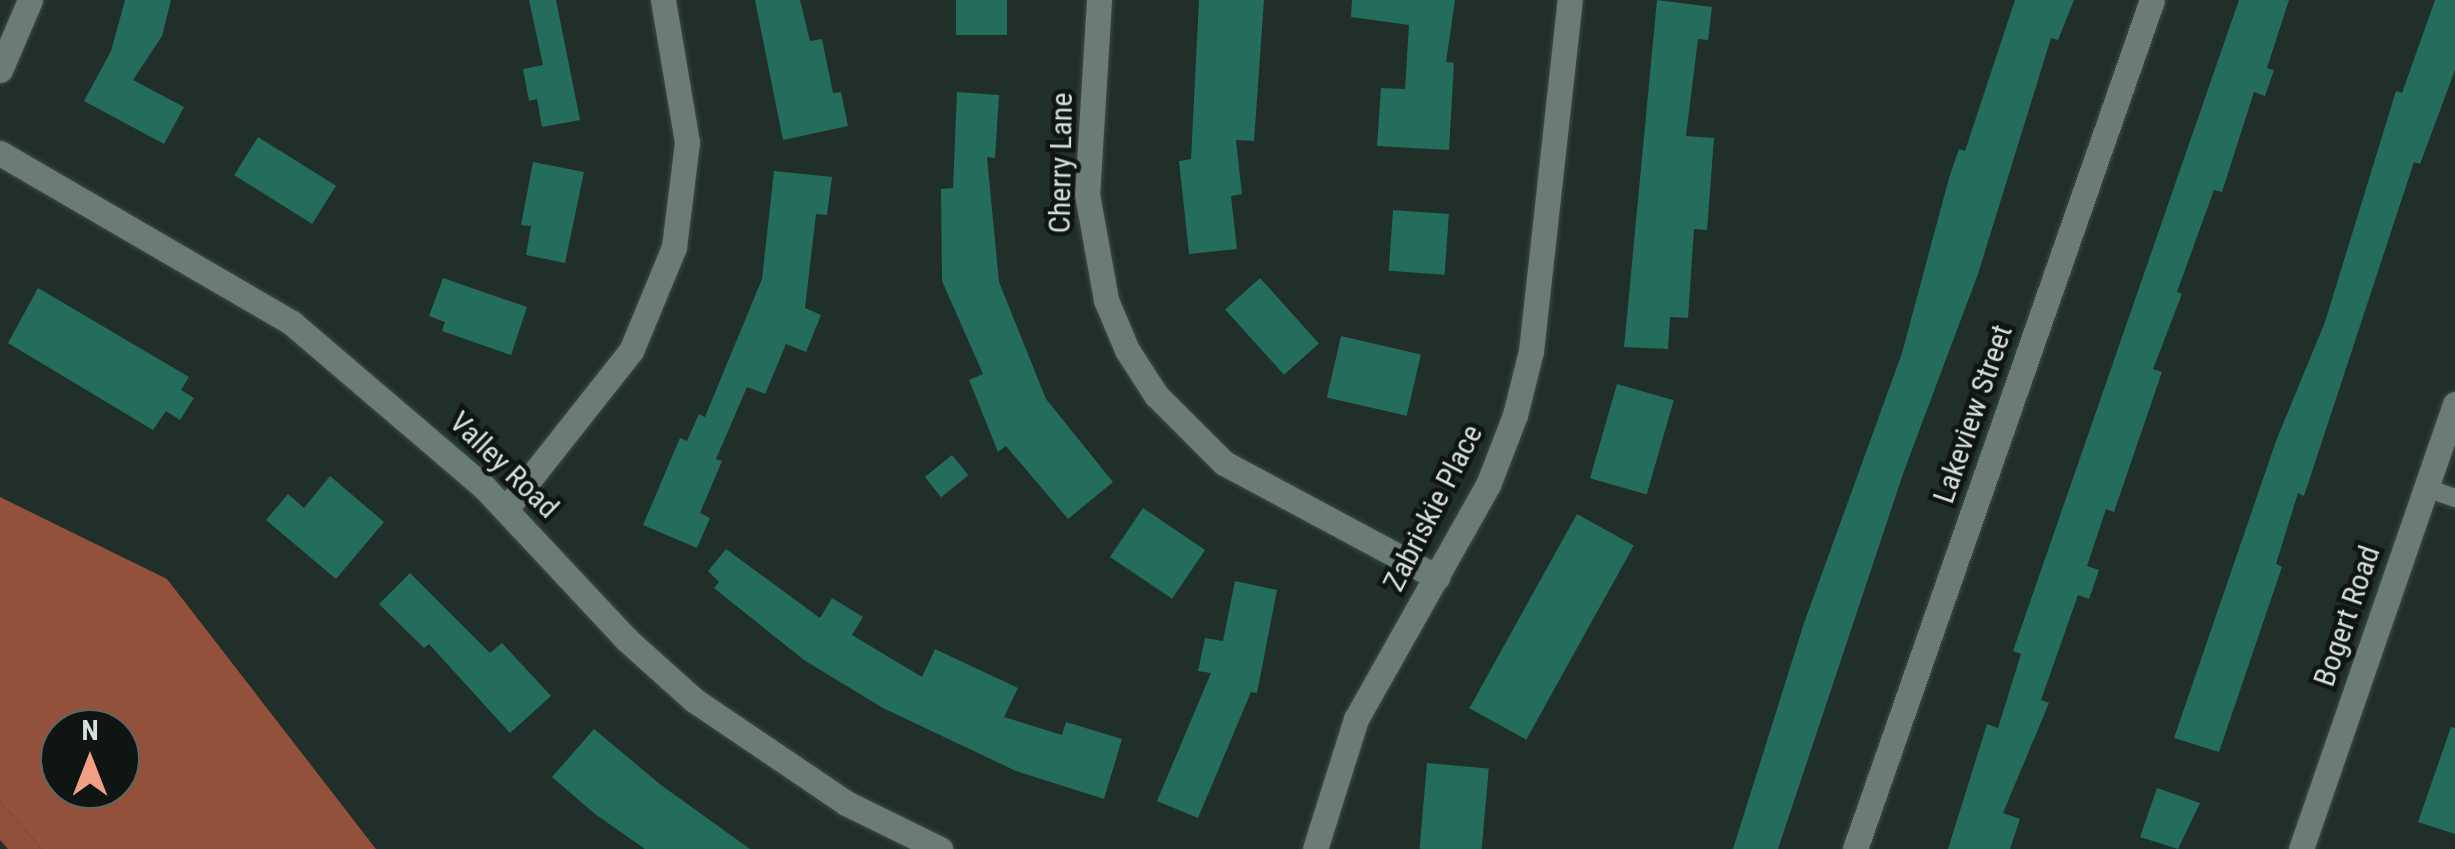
<!DOCTYPE html>
<style>
body{margin:0}
#map{position:relative;width:2455px;height:849px;overflow:hidden;background:#202f2a;font-family:"Roboto Condensed",sans-serif}
div>[style]{position:absolute}
.forest>*{inset:0;background:#93513c}
.water>*{inset:0;background:#914f3b}
.building>*{inset:0;background:#246c5b;transform-origin:0 0}
.roads{filter:drop-shadow(0 0 2px #3e4b47) drop-shadow(0 0 2px #3e4b47)}
.service>*{height:18px;margin:-9px;padding:0 9px;transform-origin:9px;border-radius:9px;background:#6b7c77}
.minor>*{height:25px;margin:-12.5px;padding:0 12.5px;transform-origin:12.5px;border-radius:12.5px;background:#6b7c77}
span{translate:-50% -50%;white-space:nowrap;text-align:center;line-height:1.15;-webkit-text-stroke:9px #0f1513;paint-order:stroke}
.street-label{font-size:30px;color:#d6dfdc}
.north{position:absolute;left:40px;top:709px;width:100px;height:100px;box-sizing:border-box;background:#0f1513;border:2px solid #5f6663;border-radius:50%;rotate:0deg;font-size:28px;font-weight:700;line-height:40px;text-align:center;color:#d6dfdc}
.north::after{content:'';display:block;margin:auto;width:35px;height:45px;background:#f39f84;clip-path:polygon(50% 0,100% 100%,50% 72%,0 100%)}
</style>
<div id="map">
<div class="forest">
<div style="clip-path:polygon(evenodd,0 497px,167px 579px,376px 849px,42px 849px,0 801px,0 497px,60px 729px,120px 729px,120px 789px,60px 789px,60px 729px)"></div>
</div>
<div class="water">
<div style="clip-path:polygon(0 801px,42px 849px,8px 849px,0 840px)"></div>
</div>
<div class="building">
<div style="clip-path:polygon(125px 0,171px 0,162px 36px,133px 80px,184px 107px,164px 144px,84px 101px,111px 51px)"></div>
<div style="clip-path:polygon(529px 0,556px 0,580px 120px,542px 127px,537px 99px,529px 101px,523px 69px,543px 65px)"></div>
<div style="clip-path:polygon(755px 0,800px 0,810px 41px,822px 39px,833px 93px,841px 92px,848px 126px,783px 140px)"></div>
<div style="left:956px;top:0;width:51px;height:35px"></div>
<div style="clip-path:polygon(1199px 0,1264px 0,1254px 141px,1236px 140px,1242px 194px,1231px 196px,1237px 249px,1189px 254px,1179px 161px,1191px 159px)"></div>
<div style="clip-path:polygon(1352px 0,1455px 0,1446px 62px,1454px 63px,1449px 150px,1377px 146px,1381px 88px,1405px 89px,1409px 25px,1351px 17px)"></div>
<div style="clip-path:polygon(1657px 0,1712px 7px,1708px 40px,1698px 39px,1686px 136px,1714px 138px,1707px 230px,1694px 229px,1688px 318px,1670px 317px,1668px 349px,1624px 347px)"></div>
<div style="clip-path:polygon(2015px 0,2074px 0,2058px 40px,2051px 38px,1978px 274px,1904px 471px,1778px 849px,1733px 849px,1804px 623px,1902px 353px,1949px 178px,1959px 149px,1965px 151px)"></div>
<div style="clip-path:polygon(2239px 0,2289px 0,2267px 68px,2274px 70px,2265px 96px,2254px 92px,2222px 192px,2214px 190px,2177px 292px,2182px 294px,2153px 369px,2162px 372px,2114px 512px,2106px 509px,2087px 566px,2099px 570px,2089px 599px,2078px 595px,2041px 700px,2049px 703px,2003px 813px,2020px 819px,2010px 849px,1948px 849px,1987px 724px,1998px 728px,2021px 654px,2013px 651px)"></div>
<div style="clip-path:polygon(2435px 0,2455px 0,2455px 70px,2420px 164px,2414px 162px,2304px 496px,2298px 493px,2276px 564px,2282px 567px,2219px 752px,2174px 738px,2276px 441px,2325px 322px,2396px 91px,2402px 93px)"></div>
<div style="clip-path:polygon(957px 92px,999px 95px,995px 158px,987px 157px,999px 282px,1046px 399px,1113px 482px,1068px 519px,1006px 446px,998px 452px,969px 380px,983px 374px,942px 281px,941px 189px,953px 188px)"></div>
<div style="left:258px;top:137px;width:92px;height:45px;rotate:32deg"></div>
<div style="clip-path:polygon(533px 162px,584px 172px,565px 263px,526px 255px,531px 226px,521px 225px)"></div>
<div style="clip-path:polygon(774px 171px,832px 177px,827px 215px,816px 214px,805px 308px,821px 315px,806px 352px,786px 344px,765px 394px,747px 387px,716px 459px,722px 461px,700px 513px,710px 518px,697px 548px,643px 525px,680px 438px,687px 441px,699px 414px,705px 417px,762px 279px)"></div>
<div style="left:1393px;top:210px;width:56px;height:61px;rotate:4deg"></div>
<div style="clip-path:polygon(443px 278px,527px 307px,511px 355px,442px 331px,445px 322px,429px 316px)"></div>
<div style="left:1260px;top:278px;width:88px;height:47px;rotate:48deg"></div>
<div style="clip-path:polygon(38px 288px,189px 377px,181px 390px,194px 398px,180px 420px,166px 411px,153px 430px,8px 343px)"></div>
<div style="left:1341px;top:336px;width:82px;height:63px;rotate:13deg"></div>
<div style="left:1617px;top:384px;width:59px;height:98px;rotate:16deg"></div>
<div style="left:952px;top:455px;width:26px;height:35px;rotate:51deg"></div>
<div style="clip-path:polygon(330px 476px,384px 522px,336px 579px,266px 520px,288px 494px,304px 508px)"></div>
<div style="left:1143px;top:508px;width:75px;height:59px;rotate:34deg"></div>
<div style="left:1577px;top:514px;width:65px;height:222px;rotate:29deg"></div>
<div style="clip-path:polygon(726px 549px,820px 618px,832px 598px,863px 617px,852px 635px,922px 677px,935px 649px,1018px 688px,1004px 717px,1062px 735px,1066px 722px,1122px 739px,1104px 799px,1016px 771px,883px 708px,804px 660px,714px 588px,719px 582px,708px 571px)"></div>
<div style="clip-path:polygon(410px 573px,490px 653px,502px 643px,551px 696px,510px 733px,429px 644px,424px 648px,379px 604px)"></div>
<div style="clip-path:polygon(1235px 581px,1277px 590px,1257px 693px,1251px 692px,1198px 818px,1157px 801px,1211px 673px,1198px 671px,1205px 638px,1223px 641px)"></div>
<div style="clip-path:polygon(2451px 727px,2455px 728px,2455px 834px,2418px 822px)"></div>
<div style="clip-path:polygon(594px 729px,661px 785px,750px 849px,645px 849px,595px 814px,552px 777px)"></div>
<div style="left:1427px;top:763px;width:62px;height:86px;rotate:5deg"></div>
<div style="clip-path:polygon(2157px 788px,2200px 803px,2178px 849px,2140px 837px)"></div>
</div>
<div class="roads">
<div class="service">
<div style="left:2426px;top:488px;width:31px;rotate:19deg"></div>
</div>
<div class="minor">
<div style="left:1099px;top:0;width:194px;rotate:93.5deg"></div>
<div style="left:1087px;top:194px;width:108px;rotate:79.8deg"></div>
<div style="left:1106px;top:300px;width:54px;rotate:67.2deg"></div>
<div style="left:1127px;top:350px;width:54px;rotate:57.2deg"></div>
<div style="left:1156px;top:395px;width:96px;rotate:45deg"></div>
<div style="left:1224px;top:463px;width:242px;rotate:28.2deg"></div>
<div style="left:0;top:70px;width:76px;rotate:-66.8deg"></div>
<div style="left:0;top:153px;width:338px;rotate:30.2deg"></div>
<div style="left:292px;top:323px;width:253px;rotate:40.5deg"></div>
<div style="left:484px;top:487px;width:208px;rotate:46.9deg"></div>
<div style="left:626px;top:639px;width:91px;rotate:41.9deg"></div>
<div style="left:694px;top:700px;width:184px;rotate:34.1deg"></div>
<div style="left:846px;top:803px;width:105px;rotate:26.1deg"></div>
<div style="left:506px;top:509px;width:201px;rotate:-51.7deg"></div>
<div style="left:631px;top:351px;width:113px;rotate:-67.5deg"></div>
<div style="left:674px;top:247px;width:106px;rotate:-82.9deg"></div>
<div style="left:687px;top:142px;width:144px;rotate:-99.6deg"></div>
<div style="left:1315px;top:849px;width:136px;rotate:-72.5deg"></div>
<div style="left:1356px;top:719px;width:269px;rotate:-60.6deg"></div>
<div style="left:1488px;top:485px;width:75px;rotate:-68.9deg"></div>
<div style="left:1515px;top:415px;width:66px;rotate:-76deg"></div>
<div style="left:1531px;top:351px;width:353px;rotate:-83.7deg"></div>
<div style="left:1855px;top:849px;width:899px;rotate:-70.72deg"></div>
<div style="left:2301px;top:849px;width:471px;rotate:-70.9deg"></div>
</div>
</div>
<div class="street-label">
<span style="left:1061px;top:163px;rotate:-89deg">Cherry Lane</span>
<span style="left:1973px;top:414px;rotate:-71deg">Lakeview Street</span>
<span style="left:504px;top:465px;rotate:44deg">Valley Road</span>
<span style="left:1433px;top:508px;rotate:-63deg">Zabriskie Place</span>
<span style="left:2347px;top:616px;rotate:-71deg">Bogert Road</span>
</div>
<div class="north">N</div>
</div>
